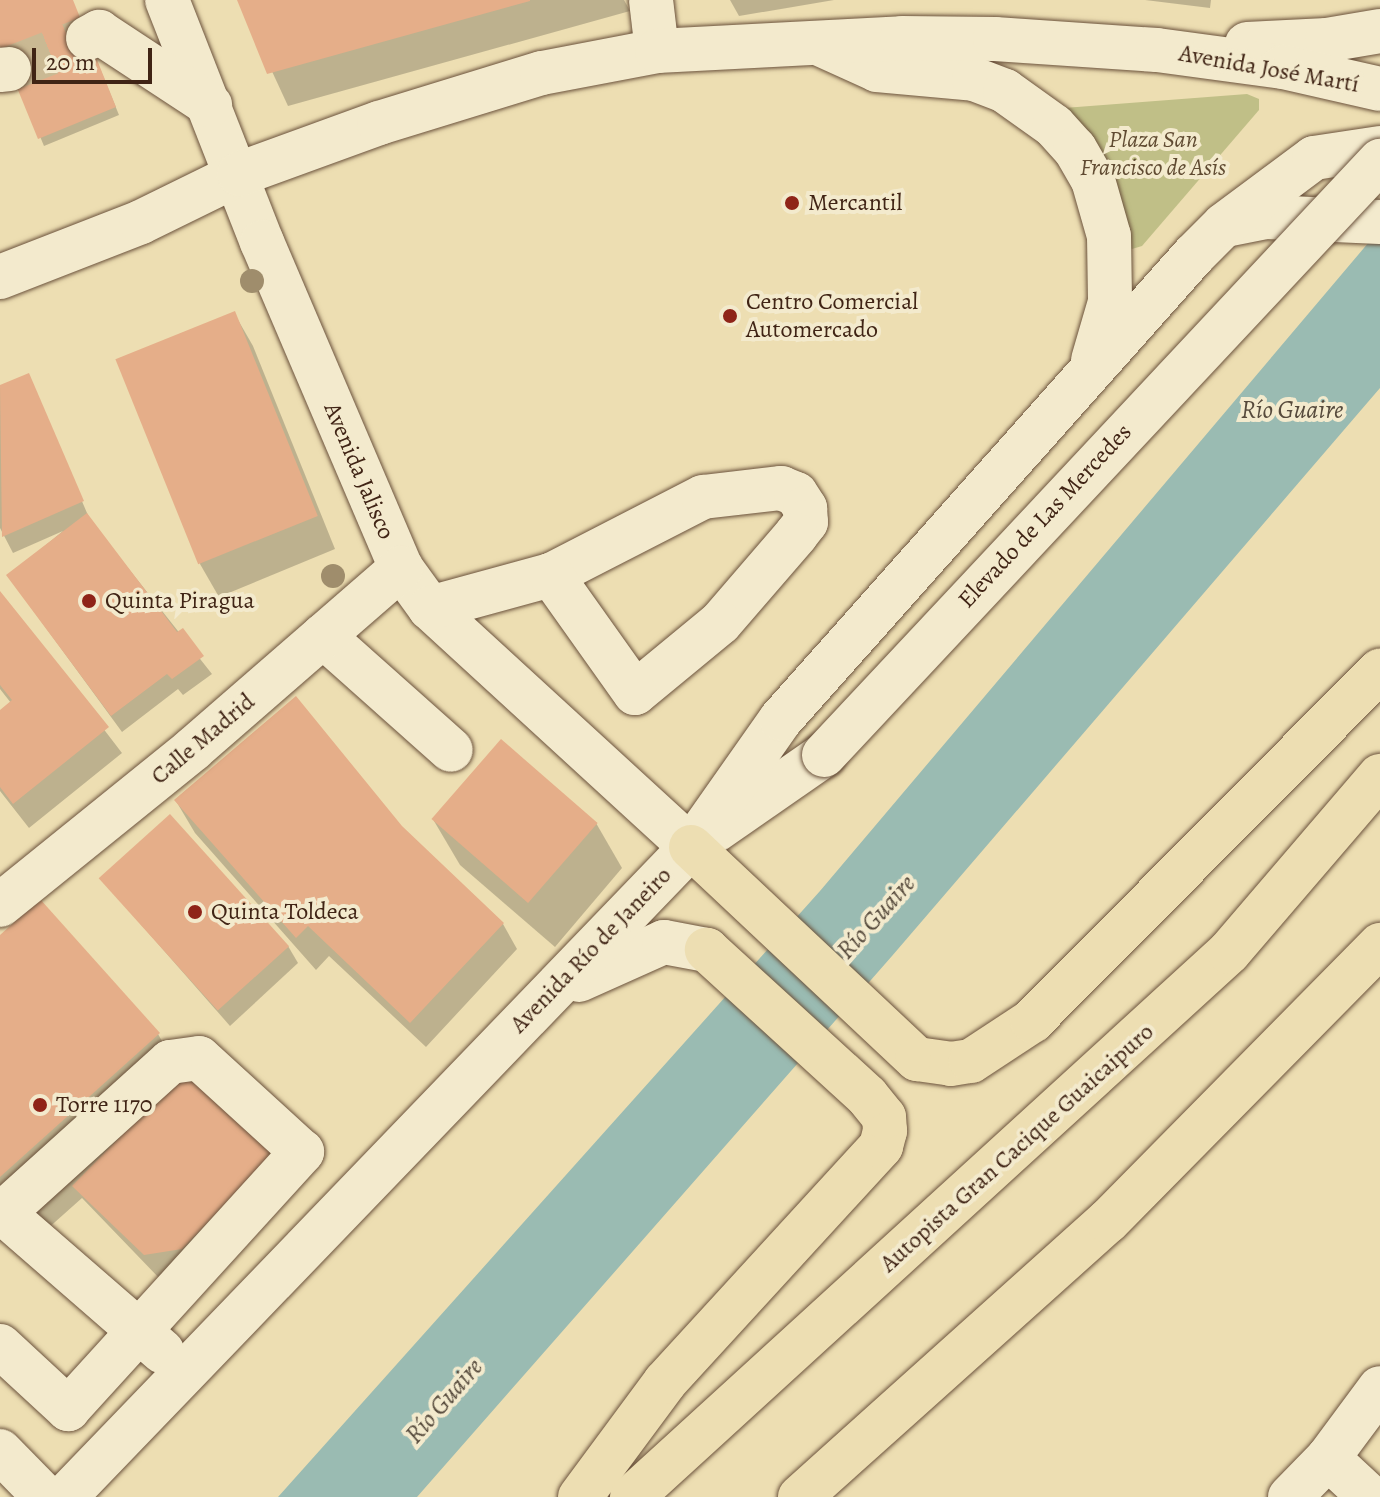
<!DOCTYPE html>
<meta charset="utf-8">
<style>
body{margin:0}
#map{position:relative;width:1380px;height:1497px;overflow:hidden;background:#eddeb2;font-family:Alegreya,serif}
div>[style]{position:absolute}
.green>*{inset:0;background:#c0bf87}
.water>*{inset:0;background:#9abbb2}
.shadow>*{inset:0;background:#0003}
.building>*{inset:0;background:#e5ae89;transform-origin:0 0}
.minor-tunnel>*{height:44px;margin-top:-22px;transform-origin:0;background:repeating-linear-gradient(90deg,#cab993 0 44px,transparent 0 66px)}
.roads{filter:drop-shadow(0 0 2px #6b523c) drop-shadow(0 0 2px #6b523c)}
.minor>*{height:44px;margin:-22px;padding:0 22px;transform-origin:22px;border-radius:22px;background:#f3eacd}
.highway>*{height:44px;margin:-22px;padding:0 22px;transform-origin:22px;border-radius:22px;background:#eddeb2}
.bridges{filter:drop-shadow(0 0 2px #6b523c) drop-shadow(0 0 2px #6b523c)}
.minor-bridge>*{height:44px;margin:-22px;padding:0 22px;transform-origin:22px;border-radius:22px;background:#f3eacd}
.trees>*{width:24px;height:24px;margin:-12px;border-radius:50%;background:#9f8d6c}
.dots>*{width:22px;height:22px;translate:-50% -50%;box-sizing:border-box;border:4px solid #f3eacd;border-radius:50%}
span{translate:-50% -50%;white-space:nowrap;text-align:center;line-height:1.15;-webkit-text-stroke:8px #f3eacd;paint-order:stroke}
.street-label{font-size:24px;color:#402415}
.park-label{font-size:24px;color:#604b32;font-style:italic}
.poi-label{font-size:24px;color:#402415}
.left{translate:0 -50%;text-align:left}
.water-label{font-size:26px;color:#564a3c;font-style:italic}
.scale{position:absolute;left:32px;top:48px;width:120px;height:36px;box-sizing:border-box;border:4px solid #402415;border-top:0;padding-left:10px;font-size:24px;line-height:28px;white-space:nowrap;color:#402415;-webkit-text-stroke:6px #f3eacd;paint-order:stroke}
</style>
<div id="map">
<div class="green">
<div style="clip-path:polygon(1247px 94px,1259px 99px,1259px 110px,1142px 246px,1132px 249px,1124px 244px,1064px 108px)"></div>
</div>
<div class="water">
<div style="clip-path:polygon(1380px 229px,1380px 388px,892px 956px,417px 1497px,278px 1497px,820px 891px)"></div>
</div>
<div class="shadow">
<div style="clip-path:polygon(0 0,72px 0,119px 115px,44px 146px,0 40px)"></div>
<div style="clip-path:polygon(239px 0,624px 0,630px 11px,288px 106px)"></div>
<div style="clip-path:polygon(730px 0,834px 0,739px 16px)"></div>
<div style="clip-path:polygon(1145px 0,1211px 0,1210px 8px)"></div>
<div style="clip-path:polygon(234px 313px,253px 346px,335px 549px,219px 597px,200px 564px)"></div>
<div style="clip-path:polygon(28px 375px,90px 520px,212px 674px,183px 695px,178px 689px,122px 732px,8px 576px,63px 531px,13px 553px,0 528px,0 388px)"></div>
<div style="clip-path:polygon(0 594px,122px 753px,29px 828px,0 791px,0 713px,11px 703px,0 689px)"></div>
<div style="clip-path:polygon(176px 801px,400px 828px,503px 924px,517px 949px,426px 1047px,329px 956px,316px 970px,195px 833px)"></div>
<div style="clip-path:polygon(434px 821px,596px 823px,622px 868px,555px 947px,460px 865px)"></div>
<div style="clip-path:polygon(102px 880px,288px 946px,298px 963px,230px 1026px)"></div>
<div style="clip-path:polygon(0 938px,158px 1034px,186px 1083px,279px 1148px,160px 1279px,82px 1198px,27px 1247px,0 1217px)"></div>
</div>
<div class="building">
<div style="clip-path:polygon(0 0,73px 0,116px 107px,38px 139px,0 46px)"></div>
<div style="clip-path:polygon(237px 0,530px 0,530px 1px,267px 74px)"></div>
<div style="left:235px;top:311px;width:221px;height:129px;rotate:68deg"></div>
<div style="clip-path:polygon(29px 373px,84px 501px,2px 537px,0 385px)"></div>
<div style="clip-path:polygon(87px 513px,177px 632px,183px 628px,204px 656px,172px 679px,167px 674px,111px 716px,6px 575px)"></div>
<div style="clip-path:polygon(0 591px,109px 727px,13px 804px,0 787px,0 710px,12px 700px,0 685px)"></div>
<div style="clip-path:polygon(296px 696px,402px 826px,504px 923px,410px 1023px,308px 926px,296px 938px,174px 800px)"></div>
<div style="left:501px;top:739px;width:128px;height:106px;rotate:41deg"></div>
<div style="left:170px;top:814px;width:178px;height:96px;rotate:48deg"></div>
<div style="clip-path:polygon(40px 899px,160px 1033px,0 1177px,0 935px)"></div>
<div style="clip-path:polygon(206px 1079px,280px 1147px,182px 1249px,144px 1255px,72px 1186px,173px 1083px)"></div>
</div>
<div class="minor-tunnel">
<div style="left:9px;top:69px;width:85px;rotate:-21.4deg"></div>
</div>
<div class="roads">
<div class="minor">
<div style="left:167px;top:0;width:260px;rotate:68.6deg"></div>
<div style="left:262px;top:242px;width:354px;rotate:66.9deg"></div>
<div style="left:401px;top:568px;width:49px;rotate:54.1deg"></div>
<div style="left:430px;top:608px;width:354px;rotate:42.5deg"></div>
<div style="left:651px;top:0;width:51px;rotate:83.3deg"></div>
<div style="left:88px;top:38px;width:13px;rotate:-29deg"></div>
<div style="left:99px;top:32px;width:133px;rotate:33.3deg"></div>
<div style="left:1247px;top:44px;width:80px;rotate:-2.9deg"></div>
<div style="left:1327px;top:40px;width:54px;rotate:-9.6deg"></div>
<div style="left:822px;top:45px;width:60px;rotate:24.4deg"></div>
<div style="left:877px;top:70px;width:97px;rotate:5.3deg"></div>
<div style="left:974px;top:79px;width:33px;rotate:21deg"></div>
<div style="left:1005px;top:91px;width:60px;rotate:35.5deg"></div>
<div style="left:1054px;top:126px;width:31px;rotate:48deg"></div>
<div style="left:1075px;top:149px;width:36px;rotate:60deg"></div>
<div style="left:1093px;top:180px;width:58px;rotate:74.1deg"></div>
<div style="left:1109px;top:236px;width:66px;rotate:89.1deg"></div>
<div style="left:1110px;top:302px;width:60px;rotate:106.3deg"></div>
<div style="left:0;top:70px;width:9px;rotate:-6deg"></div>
<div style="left:1226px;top:225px;width:41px;rotate:-11.3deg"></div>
<div style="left:1266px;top:217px;width:114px;rotate:2.5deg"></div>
<div style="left:0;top:277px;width:151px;rotate:-21.3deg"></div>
<div style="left:141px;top:222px;width:109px;rotate:-26.1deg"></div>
<div style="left:239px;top:174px;width:149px;rotate:-20deg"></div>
<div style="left:379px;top:123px;width:170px;rotate:-17.1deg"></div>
<div style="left:542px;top:73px;width:117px;rotate:-10.8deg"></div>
<div style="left:657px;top:51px;width:245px;rotate:-3deg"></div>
<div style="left:902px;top:38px;width:93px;rotate:0.6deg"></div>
<div style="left:995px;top:39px;width:162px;rotate:3.9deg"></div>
<div style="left:1157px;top:50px;width:127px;rotate:7.7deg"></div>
<div style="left:1283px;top:67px;width:99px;rotate:12.8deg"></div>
<div style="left:430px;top:608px;width:125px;rotate:-15.3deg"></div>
<div style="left:551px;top:575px;width:171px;rotate:-27.2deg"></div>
<div style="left:703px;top:497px;width:79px;rotate:-6.6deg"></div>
<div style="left:781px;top:488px;width:16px;rotate:22deg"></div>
<div style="left:796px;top:494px;width:17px;rotate:57deg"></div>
<div style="left:805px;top:508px;width:14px;rotate:86deg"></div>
<div style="left:806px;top:522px;width:16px;rotate:128deg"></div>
<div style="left:796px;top:535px;width:116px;rotate:130.8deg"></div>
<div style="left:720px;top:623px;width:110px;rotate:140.5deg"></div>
<div style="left:635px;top:693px;width:145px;rotate:-125.4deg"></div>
<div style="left:323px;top:636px;width:171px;rotate:41.7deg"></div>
<div style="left:716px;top:830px;width:131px;rotate:-34.8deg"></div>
<div style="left:0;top:905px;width:248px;rotate:-38.9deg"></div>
<div style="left:193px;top:749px;width:276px;rotate:-41deg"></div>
<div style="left:579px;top:980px;width:93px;rotate:-24.1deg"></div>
<div style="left:664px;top:942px;width:44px;rotate:10.5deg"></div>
<div style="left:0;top:1217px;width:5px;rotate:-53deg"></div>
<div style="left:3px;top:1213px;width:211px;rotate:41deg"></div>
<div style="left:0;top:1346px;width:93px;rotate:42.8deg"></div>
<div style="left:68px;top:1409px;width:348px;rotate:-47.7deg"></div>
<div style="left:302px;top:1152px;width:139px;rotate:-137.6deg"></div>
<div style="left:199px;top:1058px;width:29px;rotate:172deg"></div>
<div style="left:170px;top:1062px;width:225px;rotate:137.9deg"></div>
<div style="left:0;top:1451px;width:64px;rotate:45.6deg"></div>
<div style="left:1328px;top:1458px;width:57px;rotate:42.9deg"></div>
<div style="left:65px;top:1497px;width:902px;rotate:-46.08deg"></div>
<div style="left:691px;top:847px;width:156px;rotate:-54.9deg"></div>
<div style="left:781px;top:719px;width:621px;rotate:-48.33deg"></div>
<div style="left:1194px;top:255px;width:42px;rotate:-45deg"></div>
<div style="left:1224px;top:225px;width:112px;rotate:-36.7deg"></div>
<div style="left:1314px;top:158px;width:67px;rotate:-8.6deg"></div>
<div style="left:1290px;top:1497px;width:54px;rotate:-45.7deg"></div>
<div style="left:1328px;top:1458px;width:87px;rotate:-53.4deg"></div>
</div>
<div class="highway">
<div style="left:691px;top:847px;width:310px;rotate:43.2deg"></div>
<div style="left:917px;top:1059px;width:34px;rotate:8deg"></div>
<div style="left:951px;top:1064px;width:20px;rotate:-9deg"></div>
<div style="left:971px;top:1061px;width:73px;rotate:-33.3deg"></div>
<div style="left:1032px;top:1021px;width:494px;rotate:-45.2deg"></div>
<div style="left:580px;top:1497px;width:143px;rotate:-53.5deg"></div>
<div style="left:665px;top:1382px;width:320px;rotate:-47.5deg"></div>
<div style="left:881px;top:1146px;width:16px;rotate:-75deg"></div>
<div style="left:885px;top:1131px;width:14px;rotate:-94deg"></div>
<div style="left:884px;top:1117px;width:27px;rotate:-129deg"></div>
<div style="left:867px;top:1096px;width:217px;rotate:-137.6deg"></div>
<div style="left:632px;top:1497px;width:808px;rotate:-42.39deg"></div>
<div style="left:1229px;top:952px;width:232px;rotate:-49.4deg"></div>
<div style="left:800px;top:1497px;width:414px;rotate:-41.9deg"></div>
<div style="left:1108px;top:1221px;width:388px;rotate:-45.4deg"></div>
</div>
</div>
<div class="bridges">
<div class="minor-bridge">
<div style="left:824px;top:755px;width:814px;rotate:-46.89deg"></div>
</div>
</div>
<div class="trees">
<div style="left:252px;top:281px"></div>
<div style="left:333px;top:576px"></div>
</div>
<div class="dots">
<div style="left:792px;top:203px;background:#8f2418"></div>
<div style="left:730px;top:316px;background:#8f2418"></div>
<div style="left:89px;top:601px;background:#8f2418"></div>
<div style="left:195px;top:912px;background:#8f2418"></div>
<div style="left:40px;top:1105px;background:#8f2418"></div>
</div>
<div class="street-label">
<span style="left:1269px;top:69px;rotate:10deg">Avenida José Martí</span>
<span style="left:359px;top:471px;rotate:67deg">Avenida Jalisco</span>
<span style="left:1045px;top:516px;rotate:-47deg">Elevado de Las Mercedes</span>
<span style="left:203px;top:739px;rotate:-40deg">Calle Madrid</span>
<span style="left:591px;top:950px;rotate:-46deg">Avenida Río de Janeiro</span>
<span style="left:1017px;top:1148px;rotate:-42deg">Autopista Gran Cacique Guaicaipuro</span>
</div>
<div class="park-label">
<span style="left:1153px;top:154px">Plaza San<br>Francisco de Asís</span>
</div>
<div class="poi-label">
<span class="left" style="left:808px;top:203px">Mercantil</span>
<span class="left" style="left:746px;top:316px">Centro Comercial<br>Automercado</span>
<span class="left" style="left:105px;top:601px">Quinta Piragua</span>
<span class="left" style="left:211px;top:912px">Quinta Toldeca</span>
<span class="left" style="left:56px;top:1105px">Torre 1170</span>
</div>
<div class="water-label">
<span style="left:1292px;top:410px">Río Guaire</span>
<span style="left:876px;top:917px;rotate:-48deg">Río Guaire</span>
<span style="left:444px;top:1401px;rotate:-49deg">Río Guaire</span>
</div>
<div class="scale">20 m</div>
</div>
